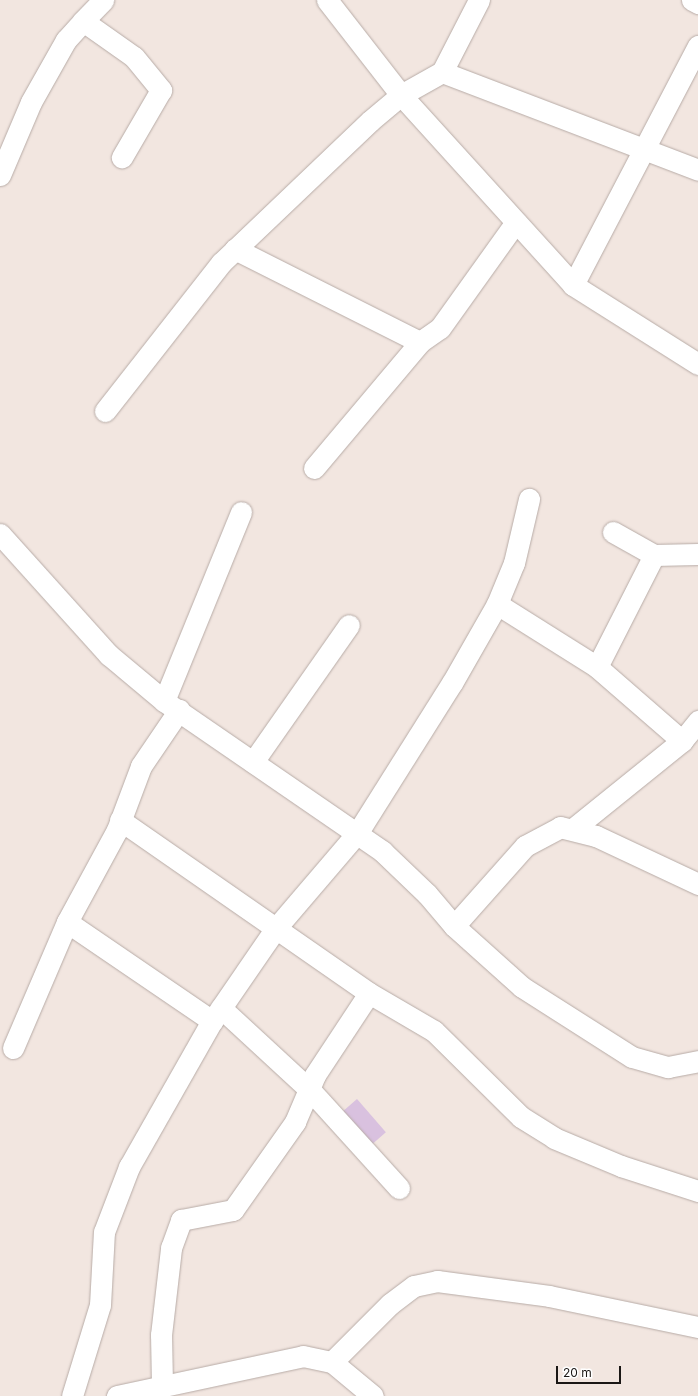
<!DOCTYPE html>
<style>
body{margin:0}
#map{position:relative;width:698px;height:1396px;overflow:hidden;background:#f2e6e0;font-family:Inter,sans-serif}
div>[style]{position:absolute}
.building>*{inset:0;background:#d9c1df;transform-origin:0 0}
.roads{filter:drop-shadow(0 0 1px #b7aba6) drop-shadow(0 0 1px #b7aba6)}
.street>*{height:21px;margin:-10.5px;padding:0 10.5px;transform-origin:10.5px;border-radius:10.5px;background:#fff}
span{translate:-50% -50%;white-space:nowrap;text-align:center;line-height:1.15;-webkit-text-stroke:3.5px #fff;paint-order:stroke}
.scale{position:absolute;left:556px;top:1366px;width:65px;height:18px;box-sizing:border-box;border:2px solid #1b1715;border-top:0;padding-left:5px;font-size:12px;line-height:14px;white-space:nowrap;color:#1b1715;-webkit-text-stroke:3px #fff;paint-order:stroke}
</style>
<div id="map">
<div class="building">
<div style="left:357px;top:1099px;width:44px;height:22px;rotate:49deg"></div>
</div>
<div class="roads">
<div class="street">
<div style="left:327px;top:0;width:120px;rotate:52.1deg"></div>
<div style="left:401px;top:95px;width:256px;rotate:47.8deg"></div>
<div style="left:573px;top:285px;width:148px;rotate:32.3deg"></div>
<div style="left:692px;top:0;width:7px;rotate:27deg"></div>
<div style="left:83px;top:21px;width:29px;rotate:-46deg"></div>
<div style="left:442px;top:72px;width:274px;rotate:20.9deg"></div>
<div style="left:0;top:175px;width:79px;rotate:-67deg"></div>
<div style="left:31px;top:102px;width:71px;rotate:-60.6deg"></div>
<div style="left:66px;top:40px;width:25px;rotate:-48deg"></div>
<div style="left:83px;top:21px;width:62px;rotate:35.2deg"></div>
<div style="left:134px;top:57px;width:43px;rotate:50.7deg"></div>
<div style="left:161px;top:90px;width:78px;rotate:120.2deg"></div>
<div style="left:235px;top:249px;width:207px;rotate:26.7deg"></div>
<div style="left:573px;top:285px;width:270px;rotate:-62.4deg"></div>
<div style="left:105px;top:411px;width:188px;rotate:-51.9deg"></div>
<div style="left:221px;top:263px;width:206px;rotate:-43.6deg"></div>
<div style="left:370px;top:121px;width:40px;rotate:-40deg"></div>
<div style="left:401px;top:95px;width:47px;rotate:-29.3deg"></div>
<div style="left:442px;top:72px;width:81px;rotate:-62.8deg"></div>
<div style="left:314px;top:468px;width:165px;rotate:-49.9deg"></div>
<div style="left:420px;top:342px;width:24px;rotate:-35deg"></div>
<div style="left:440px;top:328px;width:130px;rotate:-54.4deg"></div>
<div style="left:613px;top:532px;width:47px;rotate:29.3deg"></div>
<div style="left:0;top:534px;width:163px;rotate:48deg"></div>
<div style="left:109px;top:655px;width:72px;rotate:39.9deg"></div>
<div style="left:164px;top:701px;width:265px;rotate:34.5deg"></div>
<div style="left:382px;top:851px;width:62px;rotate:43.7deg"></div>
<div style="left:427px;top:894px;width:42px;rotate:49.8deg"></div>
<div style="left:454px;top:926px;width:91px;rotate:41.9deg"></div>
<div style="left:522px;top:987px;width:130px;rotate:32.5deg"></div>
<div style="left:632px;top:1057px;width:37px;rotate:16deg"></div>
<div style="left:668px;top:1067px;width:31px;rotate:-11deg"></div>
<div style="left:497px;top:604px;width:118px;rotate:32.2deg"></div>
<div style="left:597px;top:667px;width:113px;rotate:41deg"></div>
<div style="left:682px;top:741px;width:139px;rotate:141.1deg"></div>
<div style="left:597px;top:667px;width:126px;rotate:-63deg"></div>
<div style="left:654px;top:555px;width:44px;rotate:-1.3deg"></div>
<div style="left:164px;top:701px;width:204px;rotate:-67.8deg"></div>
<div style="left:682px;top:741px;width:26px;rotate:-51deg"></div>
<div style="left:253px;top:762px;width:167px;rotate:-55deg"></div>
<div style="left:120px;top:820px;width:303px;rotate:34.8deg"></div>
<div style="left:369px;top:993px;width:75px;rotate:30.3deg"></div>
<div style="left:434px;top:1031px;width:122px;rotate:44.7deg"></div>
<div style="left:521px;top:1117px;width:39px;rotate:32deg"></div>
<div style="left:554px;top:1138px;width:73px;rotate:22.7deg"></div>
<div style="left:621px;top:1166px;width:81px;rotate:18deg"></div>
<div style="left:67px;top:922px;width:105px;rotate:-61.5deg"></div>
<div style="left:117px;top:830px;width:68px;rotate:-69.4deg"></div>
<div style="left:141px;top:766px;width:68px;rotate:-55.8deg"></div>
<div style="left:454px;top:926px;width:107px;rotate:-48.4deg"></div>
<div style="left:525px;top:846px;width:40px;rotate:-28deg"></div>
<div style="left:560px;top:827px;width:37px;rotate:14deg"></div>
<div style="left:596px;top:836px;width:113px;rotate:25.2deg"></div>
<div style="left:221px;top:1008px;width:122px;rotate:42.7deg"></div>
<div style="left:311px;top:1091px;width:131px;rotate:47.8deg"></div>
<div style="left:13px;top:1048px;width:137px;rotate:-66.8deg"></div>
<div style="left:67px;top:922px;width:176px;rotate:34.3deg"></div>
<div style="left:332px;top:1362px;width:82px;rotate:-45deg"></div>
<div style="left:390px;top:1304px;width:30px;rotate:-37deg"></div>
<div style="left:414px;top:1286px;width:24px;rotate:-12deg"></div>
<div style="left:437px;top:1281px;width:113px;rotate:7.6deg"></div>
<div style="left:549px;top:1296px;width:152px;rotate:11.8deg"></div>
<div style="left:162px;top:1385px;width:50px;rotate:-91.1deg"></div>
<div style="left:161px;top:1335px;width:88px;rotate:-83.4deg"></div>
<div style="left:171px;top:1248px;width:30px;rotate:-70deg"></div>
<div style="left:181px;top:1220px;width:53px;rotate:-10.9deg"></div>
<div style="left:233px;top:1210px;width:108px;rotate:-54.8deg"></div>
<div style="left:295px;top:1122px;width:51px;rotate:-66.9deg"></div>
<div style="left:315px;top:1075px;width:98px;rotate:-56.6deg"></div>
<div style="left:72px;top:1396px;width:95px;rotate:-72.9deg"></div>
<div style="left:100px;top:1305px;width:73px;rotate:-86.9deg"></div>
<div style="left:104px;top:1232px;width:70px;rotate:-69deg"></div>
<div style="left:129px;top:1167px;width:168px;rotate:-60.4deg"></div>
<div style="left:212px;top:1021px;width:113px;rotate:-55.5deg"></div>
<div style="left:276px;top:928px;width:126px;rotate:-49.5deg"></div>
<div style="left:358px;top:832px;width:176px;rotate:-57.8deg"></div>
<div style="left:452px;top:683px;width:91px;rotate:-60.3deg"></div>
<div style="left:497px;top:604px;width:44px;rotate:-67.5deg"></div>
<div style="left:514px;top:563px;width:66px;rotate:-76.8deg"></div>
<div style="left:117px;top:1396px;width:190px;rotate:-12.1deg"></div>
<div style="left:303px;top:1356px;width:30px;rotate:12deg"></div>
<div style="left:332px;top:1362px;width:53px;rotate:39.7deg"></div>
</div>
</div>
<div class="scale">20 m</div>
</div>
